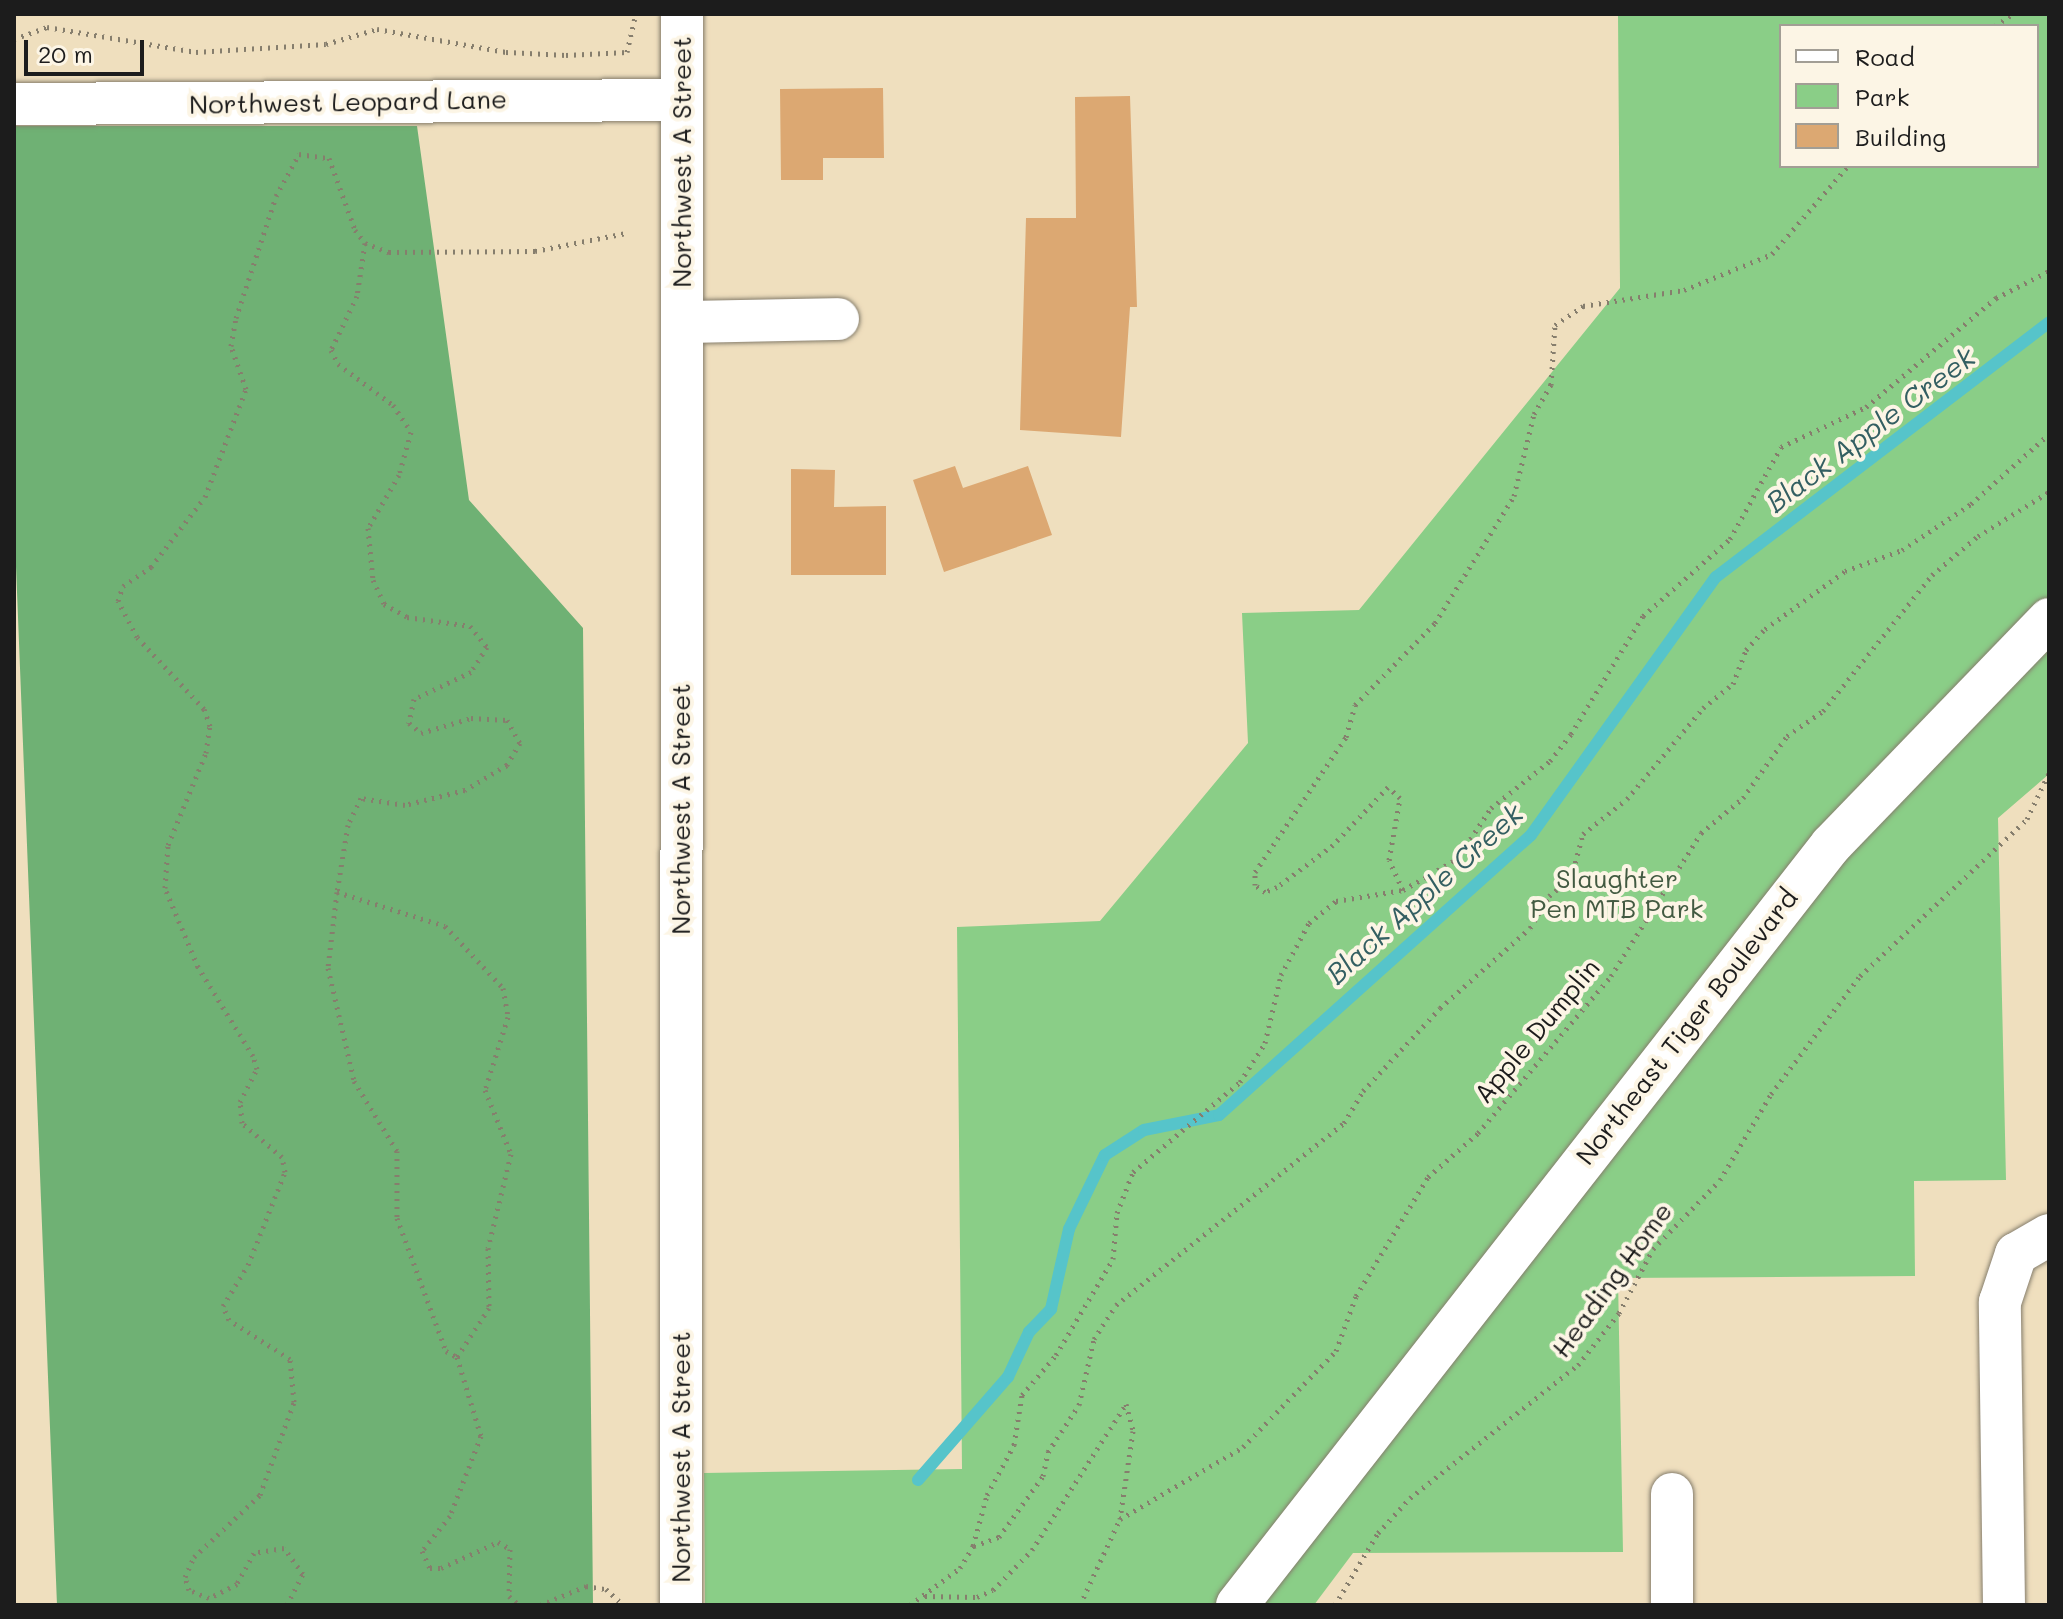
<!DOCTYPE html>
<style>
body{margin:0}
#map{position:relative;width:2063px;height:1619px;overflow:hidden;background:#efdfbe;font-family:Mali,sans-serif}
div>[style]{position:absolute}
.green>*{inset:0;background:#8ace87}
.forest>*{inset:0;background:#6fb174}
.stream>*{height:12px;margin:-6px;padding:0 6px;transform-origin:6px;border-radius:6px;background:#56c4ca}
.building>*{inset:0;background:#dca872}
.path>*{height:5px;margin-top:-2.5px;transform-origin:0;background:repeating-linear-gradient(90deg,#867e6d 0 2px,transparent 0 8px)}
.roads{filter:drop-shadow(0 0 2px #867e6d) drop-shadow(0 0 2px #867e6d)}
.minor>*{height:42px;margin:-21px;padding:0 21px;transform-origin:21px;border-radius:21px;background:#fff}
span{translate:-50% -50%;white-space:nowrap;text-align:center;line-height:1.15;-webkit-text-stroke:8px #fcf5e5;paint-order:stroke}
.street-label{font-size:26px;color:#1c1c1c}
.park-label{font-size:26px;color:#425a41}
.water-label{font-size:28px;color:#335f62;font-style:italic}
.frame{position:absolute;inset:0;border:16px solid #1c1c1c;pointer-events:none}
.legend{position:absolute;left:1779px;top:24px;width:260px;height:144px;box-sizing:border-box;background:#fcf5e5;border:2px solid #a29e95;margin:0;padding:10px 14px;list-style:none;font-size:24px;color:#1c1c1c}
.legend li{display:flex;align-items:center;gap:16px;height:40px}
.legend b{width:40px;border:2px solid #a29e95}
.scale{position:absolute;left:24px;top:40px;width:120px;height:36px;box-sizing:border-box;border:4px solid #1c1c1c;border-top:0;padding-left:10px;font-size:24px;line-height:28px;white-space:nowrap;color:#1c1c1c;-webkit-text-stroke:6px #fcf5e5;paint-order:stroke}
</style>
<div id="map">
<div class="green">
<div style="clip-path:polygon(evenodd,1618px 14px,2049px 14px,2049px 774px,1998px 818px,2006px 1180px,1914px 1181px,1915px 1276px,1618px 1278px,1623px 1552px,1353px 1553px,1314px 1605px,705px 1605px,704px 1473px,962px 1469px,957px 927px,1100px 921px,1248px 743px,1242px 613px,1359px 610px,1620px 288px,1618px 14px,1781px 26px,2037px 26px,2037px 166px,1781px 166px,1781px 26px)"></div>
</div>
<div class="forest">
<div style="clip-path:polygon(14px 126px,417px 126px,469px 500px,583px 628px,593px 1605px,57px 1605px,14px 516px)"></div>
</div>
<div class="stream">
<div style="left:918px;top:1480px;width:137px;rotate:-48.9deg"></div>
<div style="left:1008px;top:1377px;width:50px;rotate:-65deg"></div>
<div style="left:1029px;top:1332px;width:32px;rotate:-46deg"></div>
<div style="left:1051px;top:1309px;width:82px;rotate:-77.3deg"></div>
<div style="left:1069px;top:1229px;width:82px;rotate:-64.1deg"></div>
<div style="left:1105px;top:1155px;width:46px;rotate:-32.7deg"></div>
<div style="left:1144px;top:1130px;width:76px;rotate:-11.3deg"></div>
<div style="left:1219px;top:1115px;width:419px;rotate:-41.9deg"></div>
<div style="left:1531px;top:835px;width:317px;rotate:-54.4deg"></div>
<div style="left:1716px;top:577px;width:419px;rotate:-37.4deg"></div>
</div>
<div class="building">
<div style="clip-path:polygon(883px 88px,884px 158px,823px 158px,823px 180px,781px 180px,780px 89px)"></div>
<div style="clip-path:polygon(1130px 96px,1137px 307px,1130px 307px,1121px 437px,1020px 430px,1026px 218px,1076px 218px,1075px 97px)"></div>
<div style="clip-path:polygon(955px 466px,963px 488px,1028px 466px,1052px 535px,944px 572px,913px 480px)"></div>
<div style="clip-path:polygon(791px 469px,835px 470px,834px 507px,886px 506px,886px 575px,791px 575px)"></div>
</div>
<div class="path">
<div style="left:1995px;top:26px;width:22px;rotate:-34deg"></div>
<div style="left:14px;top:39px;width:35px;rotate:-20deg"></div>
<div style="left:47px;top:27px;width:151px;rotate:9.5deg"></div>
<div style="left:196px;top:52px;width:130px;rotate:-3.5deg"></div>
<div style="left:326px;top:44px;width:53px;rotate:-16.4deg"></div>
<div style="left:377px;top:29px;width:131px;rotate:10.1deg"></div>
<div style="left:506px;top:52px;width:60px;rotate:2.9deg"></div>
<div style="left:566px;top:55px;width:61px;rotate:-2.8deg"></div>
<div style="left:627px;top:52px;width:39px;rotate:-77deg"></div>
<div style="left:365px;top:243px;width:54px;rotate:98.6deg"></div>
<div style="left:357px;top:296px;width:60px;rotate:115.7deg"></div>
<div style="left:331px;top:350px;width:16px;rotate:63deg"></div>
<div style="left:338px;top:364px;width:69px;rotate:36.7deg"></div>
<div style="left:393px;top:405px;width:32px;rotate:56deg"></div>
<div style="left:411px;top:432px;width:45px;rotate:105.6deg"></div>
<div style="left:399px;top:475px;width:61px;rotate:120.3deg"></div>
<div style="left:368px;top:528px;width:52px;rotate:84.5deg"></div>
<div style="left:373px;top:580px;width:26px;rotate:65deg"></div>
<div style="left:384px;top:604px;width:26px;rotate:29deg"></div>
<div style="left:407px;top:617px;width:64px;rotate:8.1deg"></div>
<div style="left:470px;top:626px;width:27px;rotate:51deg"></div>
<div style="left:487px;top:647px;width:30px;rotate:123deg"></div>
<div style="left:471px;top:672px;width:63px;rotate:154.7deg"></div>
<div style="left:414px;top:699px;width:25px;rotate:102deg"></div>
<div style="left:409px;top:723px;width:16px;rotate:40deg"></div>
<div style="left:421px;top:733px;width:52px;rotate:-16.7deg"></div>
<div style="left:471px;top:718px;width:36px;rotate:3deg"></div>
<div style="left:507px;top:720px;width:26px;rotate:61deg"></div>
<div style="left:520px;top:743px;width:26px;rotate:121deg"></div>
<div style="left:507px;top:765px;width:49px;rotate:149.2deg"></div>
<div style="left:465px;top:790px;width:62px;rotate:166deg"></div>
<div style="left:405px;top:805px;width:45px;rotate:-171deg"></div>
<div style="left:361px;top:798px;width:30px;rotate:116deg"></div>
<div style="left:348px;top:825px;width:68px;rotate:99.3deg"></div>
<div style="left:337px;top:892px;width:113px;rotate:17.5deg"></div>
<div style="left:445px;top:926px;width:85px;rotate:46.9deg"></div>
<div style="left:503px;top:988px;width:29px;rotate:80deg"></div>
<div style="left:508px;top:1017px;width:77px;rotate:107.5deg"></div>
<div style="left:485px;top:1090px;width:69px;rotate:67.9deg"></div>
<div style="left:511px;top:1154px;width:97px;rotate:103.7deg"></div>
<div style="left:488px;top:1248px;width:60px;rotate:89deg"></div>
<div style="left:489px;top:1308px;width:59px;rotate:123.1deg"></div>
<div style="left:457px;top:1357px;width:83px;rotate:73.1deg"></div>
<div style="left:481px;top:1436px;width:86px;rotate:111.2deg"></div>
<div style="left:450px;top:1516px;width:45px;rotate:128.7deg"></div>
<div style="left:422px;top:1551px;width:19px;rotate:65deg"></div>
<div style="left:430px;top:1568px;width:11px"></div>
<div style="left:441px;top:1568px;width:63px;rotate:-24.5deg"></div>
<div style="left:498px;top:1542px;width:14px;rotate:30deg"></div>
<div style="left:510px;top:1549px;width:47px;rotate:91.2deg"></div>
<div style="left:509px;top:1596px;width:13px;rotate:42deg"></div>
<div style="left:1403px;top:890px;width:33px;rotate:-115deg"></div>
<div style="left:1389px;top:860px;width:63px;rotate:-79.9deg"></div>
<div style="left:1400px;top:798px;width:16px;rotate:-137deg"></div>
<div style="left:1388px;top:787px;width:80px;rotate:133.5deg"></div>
<div style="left:1333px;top:845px;width:70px;rotate:143.1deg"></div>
<div style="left:1277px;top:887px;width:13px;rotate:157deg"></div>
<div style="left:1265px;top:892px;width:12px;rotate:-145deg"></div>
<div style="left:1255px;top:885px;width:13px;rotate:-90deg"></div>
<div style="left:1255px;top:872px;width:163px;rotate:-56deg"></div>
<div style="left:1346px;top:737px;width:33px;rotate:-74deg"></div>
<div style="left:1355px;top:705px;width:115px;rotate:-45.7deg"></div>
<div style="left:1435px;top:623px;width:150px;rotate:-58.1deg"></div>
<div style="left:1514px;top:496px;width:84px;rotate:-76.3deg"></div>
<div style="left:1534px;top:414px;width:34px;rotate:-60deg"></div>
<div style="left:1551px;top:385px;width:60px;rotate:-86.2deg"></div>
<div style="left:1555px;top:325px;width:34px;rotate:-34deg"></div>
<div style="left:1583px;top:306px;width:102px;rotate:-9deg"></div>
<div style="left:1684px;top:290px;width:95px;rotate:-22.2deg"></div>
<div style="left:1772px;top:254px;width:116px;rotate:-49.2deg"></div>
<div style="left:337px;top:892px;width:77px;rotate:96.8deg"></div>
<div style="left:328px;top:968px;width:116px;rotate:77deg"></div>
<div style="left:354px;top:1081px;width:82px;rotate:58.4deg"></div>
<div style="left:397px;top:1151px;width:67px;rotate:90deg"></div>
<div style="left:397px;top:1218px;width:142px;rotate:69.8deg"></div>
<div style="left:446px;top:1351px;width:13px;rotate:29deg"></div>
<div style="left:974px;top:1546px;width:27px;rotate:-20deg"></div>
<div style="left:999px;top:1537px;width:75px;rotate:-54.2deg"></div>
<div style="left:1043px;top:1476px;width:25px;rotate:-78deg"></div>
<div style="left:1048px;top:1452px;width:56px;rotate:-56.6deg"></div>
<div style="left:1079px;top:1405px;width:68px;rotate:-77.2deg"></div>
<div style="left:1094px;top:1339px;width:40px;rotate:-57.1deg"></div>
<div style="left:1116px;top:1305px;width:292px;rotate:-38.6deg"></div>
<div style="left:1344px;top:1123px;width:37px;rotate:-59deg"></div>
<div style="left:1363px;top:1091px;width:113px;rotate:-47.1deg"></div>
<div style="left:1440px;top:1008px;width:120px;rotate:-41.6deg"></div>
<div style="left:1530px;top:928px;width:37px;rotate:-59deg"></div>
<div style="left:1549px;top:896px;width:28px;rotate:-39deg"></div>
<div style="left:1571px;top:878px;width:46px;rotate:-74.7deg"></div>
<div style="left:1583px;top:834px;width:56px;rotate:-38.5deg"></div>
<div style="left:1627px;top:799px;width:119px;rotate:-50.1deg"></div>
<div style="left:1703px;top:708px;width:38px;rotate:-39deg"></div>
<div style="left:1733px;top:684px;width:36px;rotate:-69deg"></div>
<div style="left:1746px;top:650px;width:28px;rotate:-48deg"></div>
<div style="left:1765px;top:629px;width:99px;rotate:-35.9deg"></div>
<div style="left:1845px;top:571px;width:61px;rotate:-20.2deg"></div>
<div style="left:1902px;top:550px;width:83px;rotate:-33.7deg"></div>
<div style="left:1971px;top:504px;width:105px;rotate:-41.9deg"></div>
<div style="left:925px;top:1596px;width:52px;rotate:1.1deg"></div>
<div style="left:977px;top:1597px;width:17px;rotate:-24deg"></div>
<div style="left:993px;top:1590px;width:56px;rotate:-45.7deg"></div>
<div style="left:1032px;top:1550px;width:174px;rotate:-57.2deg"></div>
<div style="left:1126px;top:1404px;width:28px;rotate:75deg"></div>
<div style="left:1133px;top:1431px;width:89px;rotate:98.4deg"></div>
<div style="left:287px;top:1605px;width:35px;rotate:-63deg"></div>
<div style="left:303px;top:1574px;width:32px;rotate:-126deg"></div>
<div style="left:284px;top:1548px;width:30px;rotate:171deg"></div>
<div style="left:254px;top:1553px;width:35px;rotate:119deg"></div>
<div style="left:237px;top:1584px;width:31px;rotate:153deg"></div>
<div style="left:209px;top:1598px;width:22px;rotate:-158deg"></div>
<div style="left:189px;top:1590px;width:14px;rotate:-107deg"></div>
<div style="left:185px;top:1577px;width:22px;rotate:-66deg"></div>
<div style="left:194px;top:1557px;width:91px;rotate:-43.2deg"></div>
<div style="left:260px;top:1495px;width:99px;rotate:-69.9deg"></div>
<div style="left:294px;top:1402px;width:43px;rotate:-95.3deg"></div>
<div style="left:290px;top:1359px;width:72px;rotate:-147.4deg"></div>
<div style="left:229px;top:1320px;width:15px;rotate:-113deg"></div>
<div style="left:223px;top:1306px;width:48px;rotate:-58.6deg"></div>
<div style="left:248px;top:1265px;width:100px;rotate:-68.3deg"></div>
<div style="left:285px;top:1172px;width:15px;rotate:-101deg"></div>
<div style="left:282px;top:1157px;width:52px;rotate:-139.6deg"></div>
<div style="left:242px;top:1123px;width:21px;rotate:-95deg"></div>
<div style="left:240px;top:1102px;width:37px;rotate:-63deg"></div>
<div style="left:257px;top:1069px;width:14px;rotate:-107deg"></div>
<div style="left:253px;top:1056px;width:105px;rotate:-121.7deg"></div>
<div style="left:198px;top:967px;width:86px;rotate:-112.7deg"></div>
<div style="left:165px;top:888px;width:43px;rotate:-86deg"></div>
<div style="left:168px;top:845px;width:100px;rotate:-67.6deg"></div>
<div style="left:206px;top:753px;width:27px;rotate:-82deg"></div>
<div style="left:210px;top:726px;width:18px;rotate:-109deg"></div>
<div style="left:204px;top:709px;width:98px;rotate:-132.9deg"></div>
<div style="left:137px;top:637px;width:41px;rotate:-117.8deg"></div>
<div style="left:118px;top:601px;width:16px;rotate:-72deg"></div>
<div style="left:123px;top:586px;width:34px;rotate:-34deg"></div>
<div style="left:151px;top:567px;width:88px;rotate:-52.4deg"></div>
<div style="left:205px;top:497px;width:116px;rotate:-69.2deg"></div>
<div style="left:246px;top:389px;width:46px;rotate:-109.2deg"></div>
<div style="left:231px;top:346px;width:28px;rotate:-80deg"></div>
<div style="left:236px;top:318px;width:128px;rotate:-71.8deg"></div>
<div style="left:276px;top:196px;width:48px;rotate:-61.3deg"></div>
<div style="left:299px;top:154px;width:30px;rotate:8deg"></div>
<div style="left:329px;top:158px;width:77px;rotate:70.1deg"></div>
<div style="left:355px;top:230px;width:16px;rotate:52deg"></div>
<div style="left:365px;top:243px;width:26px;rotate:21deg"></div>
<div style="left:389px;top:252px;width:146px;rotate:-0.4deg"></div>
<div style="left:535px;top:251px;width:93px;rotate:-11.2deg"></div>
<div style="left:540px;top:1605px;width:50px;rotate:-22.4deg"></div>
<div style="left:586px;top:1586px;width:20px;rotate:9deg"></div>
<div style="left:606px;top:1589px;width:23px;rotate:43deg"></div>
<div style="left:910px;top:1605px;width:62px;rotate:-36.5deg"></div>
<div style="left:960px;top:1568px;width:26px;rotate:-59deg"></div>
<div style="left:973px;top:1546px;width:53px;rotate:-74.6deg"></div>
<div style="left:987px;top:1495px;width:57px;rotate:-61.6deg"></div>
<div style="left:1014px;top:1445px;width:51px;rotate:-80.9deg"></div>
<div style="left:1022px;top:1395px;width:52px;rotate:-49.6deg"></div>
<div style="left:1056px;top:1355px;width:112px;rotate:-59.3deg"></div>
<div style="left:1113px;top:1259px;width:46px;rotate:-85deg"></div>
<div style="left:1117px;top:1213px;width:44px;rotate:-68.7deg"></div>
<div style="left:1133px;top:1172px;width:140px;rotate:-40.1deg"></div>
<div style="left:1240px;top:1082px;width:46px;rotate:-57.3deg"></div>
<div style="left:1265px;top:1043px;width:70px;rotate:-76.8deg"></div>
<div style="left:1281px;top:975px;width:59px;rotate:-61.7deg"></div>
<div style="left:1309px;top:923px;width:35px;rotate:-39deg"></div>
<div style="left:1336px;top:901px;width:68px;rotate:-9.3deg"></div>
<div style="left:1403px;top:890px;width:62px;rotate:-29.9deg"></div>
<div style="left:1457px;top:859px;width:61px;rotate:-56.3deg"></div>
<div style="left:1491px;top:808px;width:75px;rotate:-38.5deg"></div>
<div style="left:1550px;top:761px;width:34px;rotate:-52deg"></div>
<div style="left:1571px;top:734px;width:138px;rotate:-58.6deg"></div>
<div style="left:1643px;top:616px;width:116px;rotate:-41.5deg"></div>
<div style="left:1730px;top:539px;width:105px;rotate:-61deg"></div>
<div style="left:1781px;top:447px;width:94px;rotate:-25.2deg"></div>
<div style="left:1866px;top:407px;width:170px;rotate:-40deg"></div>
<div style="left:1996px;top:298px;width:59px;rotate:-27deg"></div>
<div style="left:1080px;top:1605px;width:95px;rotate:-65.1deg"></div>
<div style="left:1120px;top:1519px;width:143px;rotate:-30.3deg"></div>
<div style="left:1243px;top:1447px;width:134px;rotate:-45.9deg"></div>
<div style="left:1336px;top:1351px;width:59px;rotate:-70deg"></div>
<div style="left:1356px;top:1296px;width:139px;rotate:-58.8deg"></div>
<div style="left:1428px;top:1177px;width:67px;rotate:-41.3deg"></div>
<div style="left:1478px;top:1133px;width:206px;rotate:-49.7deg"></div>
<div style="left:1611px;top:976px;width:169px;rotate:-57.8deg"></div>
<div style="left:1701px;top:833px;width:55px;rotate:-39.8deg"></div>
<div style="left:1743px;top:798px;width:76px;rotate:-54.6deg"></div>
<div style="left:1787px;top:736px;width:44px;rotate:-34.8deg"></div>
<div style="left:1823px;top:711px;width:174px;rotate:-51.3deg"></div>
<div style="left:1932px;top:575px;width:60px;rotate:-40.3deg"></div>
<div style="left:1978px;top:536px;width:84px;rotate:-31.8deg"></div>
<div style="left:1335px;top:1605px;width:84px;rotate:-59.2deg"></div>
<div style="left:1378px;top:1533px;width:47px;rotate:-47.6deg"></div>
<div style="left:1410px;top:1498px;width:214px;rotate:-38.4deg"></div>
<div style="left:1578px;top:1365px;width:66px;rotate:-51.7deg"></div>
<div style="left:1619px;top:1313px;width:72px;rotate:-62deg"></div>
<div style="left:1653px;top:1249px;width:96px;rotate:-45.8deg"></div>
<div style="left:1720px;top:1180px;width:100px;rotate:-59.3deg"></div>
<div style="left:1771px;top:1094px;width:148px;rotate:-53deg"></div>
<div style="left:1860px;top:976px;width:229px;rotate:-43.2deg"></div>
<div style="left:2027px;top:819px;width:51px;rotate:-64.4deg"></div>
</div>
<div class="roads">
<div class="minor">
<div style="left:14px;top:104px;width:668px;rotate:-0.34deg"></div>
<div style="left:683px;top:322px;width:155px;rotate:-1.1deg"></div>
<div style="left:1672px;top:1494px;width:111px;rotate:90deg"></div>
<div style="left:681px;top:1605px;width:1591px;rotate:-89.96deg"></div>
<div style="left:1237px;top:1605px;width:965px;rotate:-51.99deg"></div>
<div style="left:1831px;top:845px;width:314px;rotate:-46deg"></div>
<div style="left:2004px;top:1605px;width:303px;rotate:-90.8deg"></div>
<div style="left:2000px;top:1302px;width:51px;rotate:-71.6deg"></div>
<div style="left:2016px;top:1254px;width:38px;rotate:-30deg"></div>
</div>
</div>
<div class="street-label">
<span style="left:348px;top:102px;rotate:-1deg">Northwest Leopard Lane</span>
<span style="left:682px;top:162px;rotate:-90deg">Northwest A Street</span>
<span style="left:681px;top:809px;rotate:-90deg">Northwest A Street</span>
<span style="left:1687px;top:1027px;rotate:-52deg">Northeast Tiger Boulevard</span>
<span style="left:1537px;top:1031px;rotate:-50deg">Apple Dumplin</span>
<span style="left:1612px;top:1280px;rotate:-54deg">Heading Home</span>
<span style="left:681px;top:1457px;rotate:-90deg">Northwest A Street</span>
</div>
<div class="park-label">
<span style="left:1617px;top:894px">Slaughter<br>Pen MTB Park</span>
</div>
<div class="water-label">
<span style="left:1870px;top:429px;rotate:-37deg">Black Apple Creek</span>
<span style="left:1424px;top:893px;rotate:-42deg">Black Apple Creek</span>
</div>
<div class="frame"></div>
<ul class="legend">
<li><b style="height:10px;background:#fff"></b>Road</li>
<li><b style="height:22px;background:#8ace87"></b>Park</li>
<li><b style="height:22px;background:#dca872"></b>Building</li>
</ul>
<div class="scale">20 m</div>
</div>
